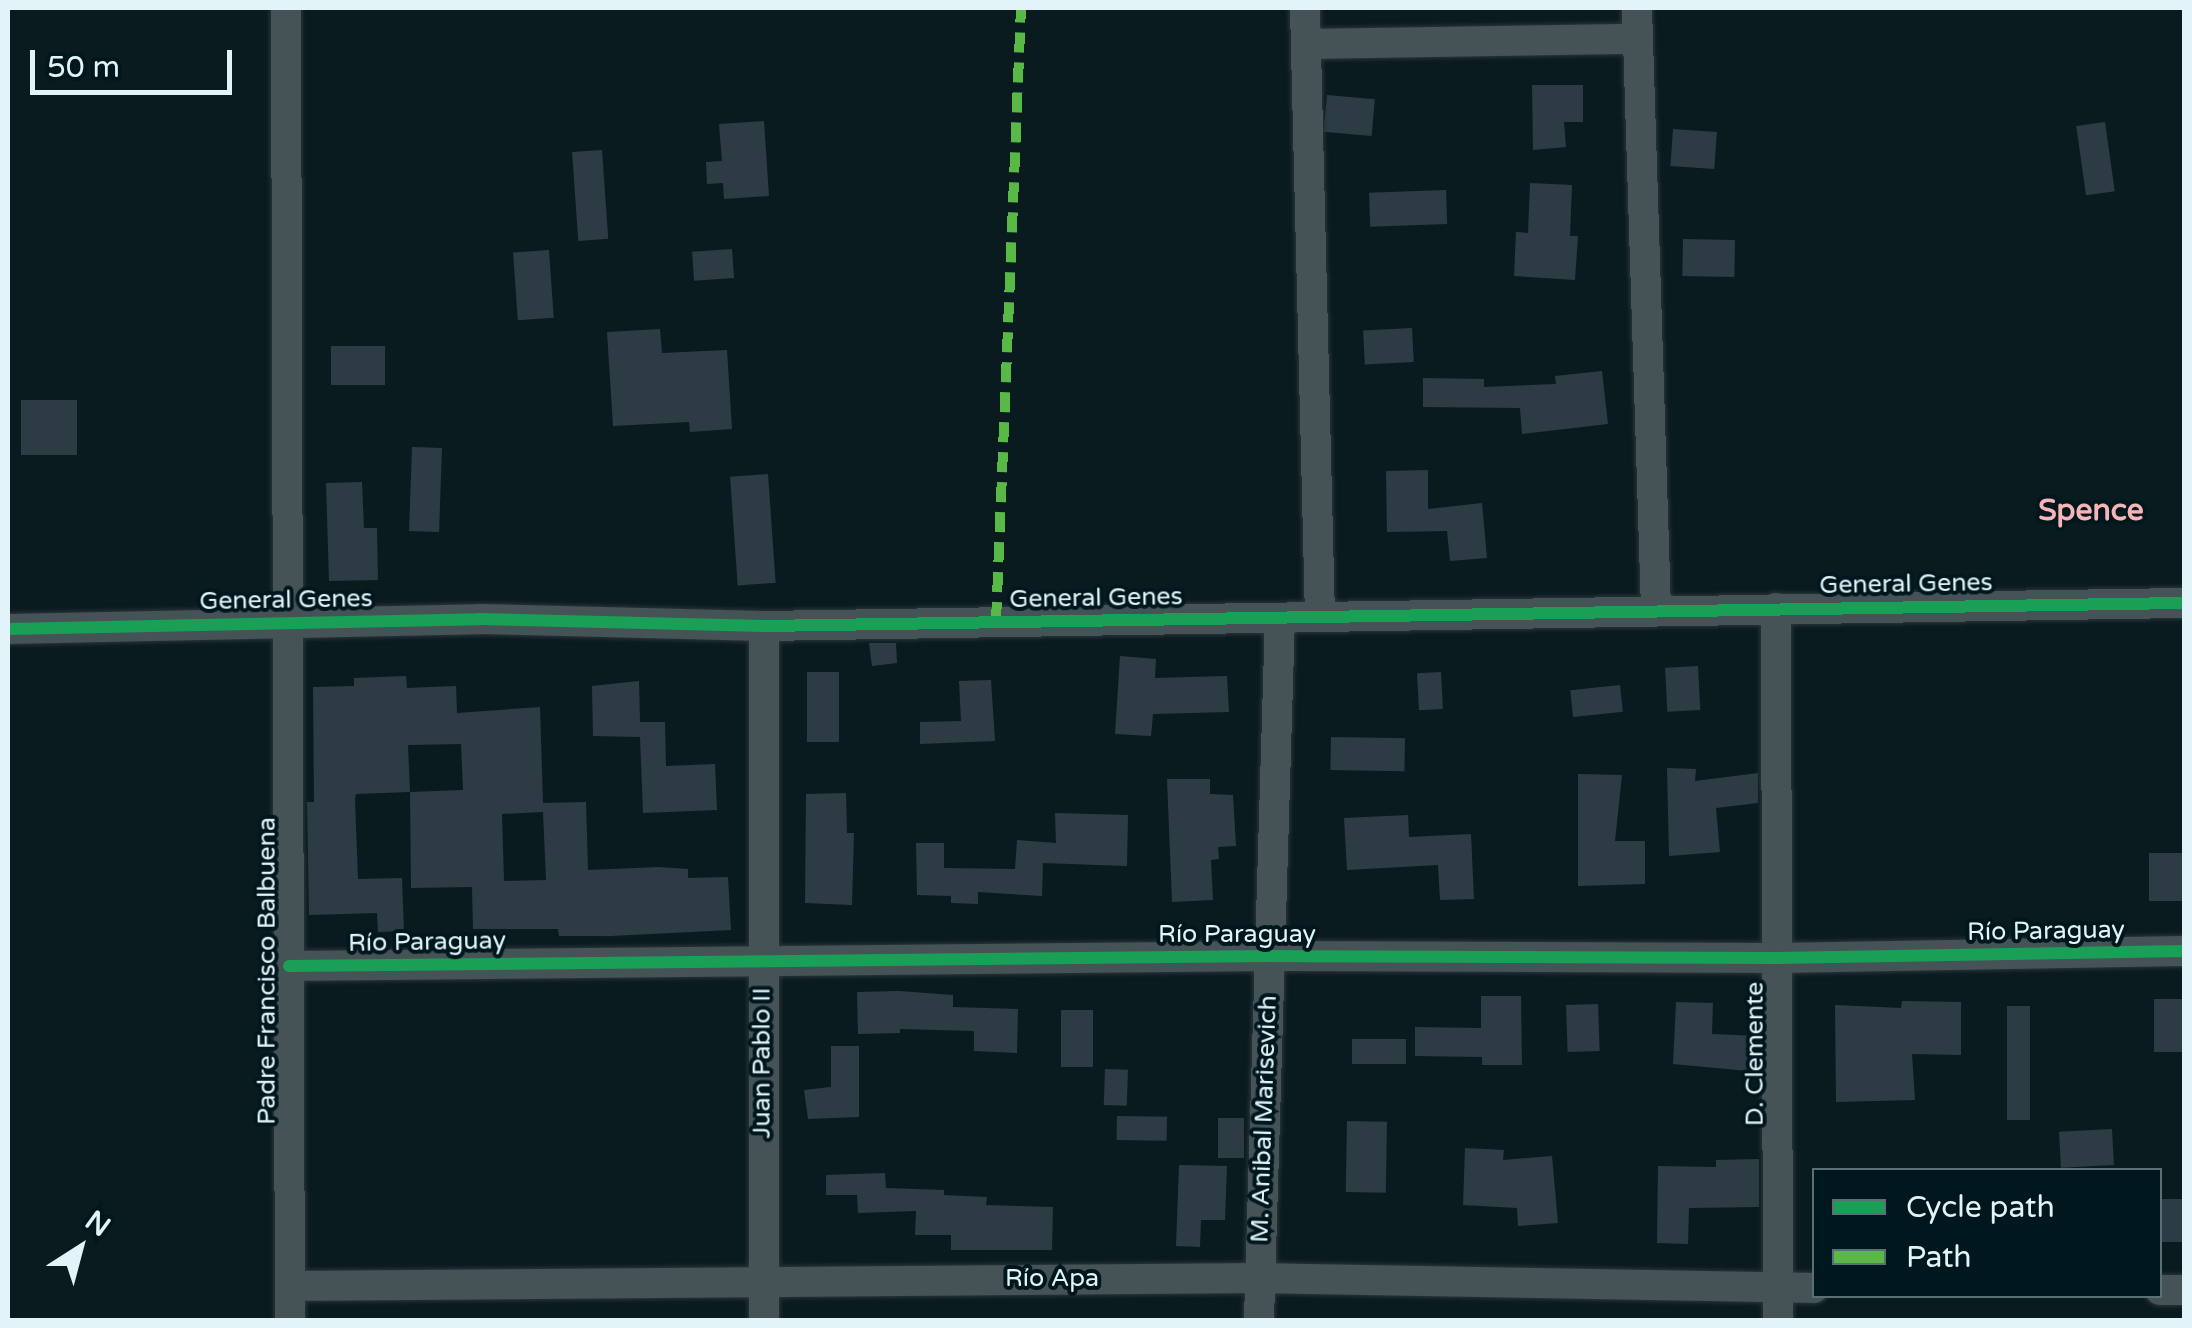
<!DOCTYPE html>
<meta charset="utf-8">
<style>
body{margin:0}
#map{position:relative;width:2192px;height:1328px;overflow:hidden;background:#0a1b20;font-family:"Varela Round",sans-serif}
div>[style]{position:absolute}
.building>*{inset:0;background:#2d3c44;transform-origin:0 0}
.roads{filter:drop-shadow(0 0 2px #2a3539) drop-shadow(0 0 2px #2a3539)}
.street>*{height:30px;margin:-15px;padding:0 15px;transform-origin:15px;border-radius:15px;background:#455256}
.quiet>*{height:10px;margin-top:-5px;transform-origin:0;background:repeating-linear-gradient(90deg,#58b947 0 20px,transparent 0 30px)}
.cycleway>*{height:12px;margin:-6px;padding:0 6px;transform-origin:6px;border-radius:6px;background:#1a9f57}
span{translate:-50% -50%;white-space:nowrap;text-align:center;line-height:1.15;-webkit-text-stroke:8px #01171e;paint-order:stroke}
.street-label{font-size:25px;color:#e2f4fa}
.quarter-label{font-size:30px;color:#f8b4b6;font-weight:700}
.frame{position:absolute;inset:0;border:10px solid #e2f4fa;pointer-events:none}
.legend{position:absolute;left:1812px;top:1168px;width:350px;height:130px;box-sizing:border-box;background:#01171e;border:2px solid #5b6f76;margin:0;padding:12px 18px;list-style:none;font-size:30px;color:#e2f4fa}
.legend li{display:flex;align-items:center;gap:20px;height:50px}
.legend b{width:50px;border:2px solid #5b6f76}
.north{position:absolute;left:30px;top:1198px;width:100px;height:100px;-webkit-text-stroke:8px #01171e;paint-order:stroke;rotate:36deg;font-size:28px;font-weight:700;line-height:40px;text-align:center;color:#e2f4fa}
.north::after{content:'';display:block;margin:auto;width:35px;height:45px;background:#e2f4fa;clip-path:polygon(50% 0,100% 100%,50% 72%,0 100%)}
.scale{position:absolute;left:30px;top:50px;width:202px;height:45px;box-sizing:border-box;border:5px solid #e2f4fa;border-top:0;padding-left:12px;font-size:30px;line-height:35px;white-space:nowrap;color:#e2f4fa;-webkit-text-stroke:8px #01171e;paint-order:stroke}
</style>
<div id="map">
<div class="building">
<div style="clip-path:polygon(1532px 85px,1583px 85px,1583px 122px,1564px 122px,1566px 147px,1533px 150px)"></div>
<div style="left:1327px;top:95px;width:48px;height:37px;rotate:5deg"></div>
<div style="clip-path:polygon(764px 121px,769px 196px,724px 199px,723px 183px,707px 184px,706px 162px,722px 161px,719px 124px)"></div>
<div style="left:2105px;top:122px;width:70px;height:29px;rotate:82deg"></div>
<div style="left:1673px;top:129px;width:44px;height:37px;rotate:4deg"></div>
<div style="left:602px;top:150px;width:89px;height:30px;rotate:86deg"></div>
<div style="clip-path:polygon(1530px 183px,1572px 185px,1570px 236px,1578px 236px,1575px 280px,1514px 276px,1516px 232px,1528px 233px)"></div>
<div style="left:1446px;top:190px;width:34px;height:77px;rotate:88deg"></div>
<div style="left:1683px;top:239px;width:52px;height:37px;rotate:1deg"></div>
<div style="left:732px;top:249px;width:29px;height:40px;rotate:86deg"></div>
<div style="left:549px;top:250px;width:68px;height:36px;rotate:86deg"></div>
<div style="left:1412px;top:328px;width:34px;height:49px;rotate:87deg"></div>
<div style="clip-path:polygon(660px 329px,662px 353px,727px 350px,732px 429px,690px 432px,689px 422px,613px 426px,607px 332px)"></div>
<div style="left:331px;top:346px;width:54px;height:39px"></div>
<div style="clip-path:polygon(1602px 371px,1608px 424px,1522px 434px,1520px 408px,1423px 407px,1423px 378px,1484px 379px,1484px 387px,1556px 384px,1555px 376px)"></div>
<div style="left:21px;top:400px;width:56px;height:55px"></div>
<div style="left:412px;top:447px;width:30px;height:84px;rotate:2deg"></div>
<div style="clip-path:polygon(1428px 470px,1428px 509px,1482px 503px,1487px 558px,1450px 561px,1447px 531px,1387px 532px,1386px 471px)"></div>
<div style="left:768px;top:474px;width:109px;height:38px;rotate:86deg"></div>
<div style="clip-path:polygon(362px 482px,364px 528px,377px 528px,378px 580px,329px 581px,326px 483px)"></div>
<div style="clip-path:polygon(869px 643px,896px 643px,897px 663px,872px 666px)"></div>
<div style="clip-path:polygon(1120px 656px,1156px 659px,1155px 678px,1227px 676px,1229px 712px,1153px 714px,1151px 736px,1115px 734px)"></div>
<div style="left:1698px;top:666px;width:44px;height:33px;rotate:87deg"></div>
<div style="left:807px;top:672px;width:32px;height:70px"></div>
<div style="left:1441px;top:672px;width:37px;height:24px;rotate:87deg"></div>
<div style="clip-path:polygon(evenodd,406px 676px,407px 688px,456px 686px,457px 713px,540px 707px,543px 803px,586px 802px,588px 870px,659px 867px,688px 869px,688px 878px,728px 877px,731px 930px,611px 936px,559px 936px,558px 929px,473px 929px,472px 887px,411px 888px,410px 792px,356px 794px,355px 800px,358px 879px,402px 878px,404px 931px,378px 932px,377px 913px,309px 915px,307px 802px,314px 802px,313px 687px,354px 686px,354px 678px,406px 676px,461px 744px,463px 790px,410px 792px,408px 745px,461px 744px,406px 676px,543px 812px,546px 880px,504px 881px,502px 814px,543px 812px)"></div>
<div style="clip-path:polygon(991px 680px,995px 741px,920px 744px,920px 722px,961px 721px,959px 681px)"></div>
<div style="clip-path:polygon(639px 681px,640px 722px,665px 722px,666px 766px,715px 764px,717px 810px,643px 813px,640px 737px,593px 736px,592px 686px)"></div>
<div style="left:1620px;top:685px;width:27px;height:50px;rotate:84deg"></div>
<div style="left:1331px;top:737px;width:74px;height:33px;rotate:1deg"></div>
<div style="clip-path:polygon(1667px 768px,1696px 769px,1695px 781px,1758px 773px,1758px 803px,1716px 808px,1720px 852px,1669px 856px)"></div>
<div style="clip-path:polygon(1578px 774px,1622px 775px,1615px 841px,1645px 841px,1645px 884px,1578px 886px)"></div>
<div style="clip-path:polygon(1167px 779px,1210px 779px,1210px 794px,1233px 795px,1236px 846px,1218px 847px,1219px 859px,1211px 860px,1213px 900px,1172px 902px)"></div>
<div style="clip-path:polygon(846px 793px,847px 833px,854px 833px,852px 905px,805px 903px,806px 794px)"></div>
<div style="clip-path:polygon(1055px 813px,1128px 815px,1127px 866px,1043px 863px,1042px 896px,978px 892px,978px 904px,951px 903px,951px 896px,917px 895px,916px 843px,944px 843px,944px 868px,1015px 869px,1017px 840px,1056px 843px)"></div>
<div style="clip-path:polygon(1408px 815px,1409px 837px,1471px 834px,1474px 899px,1440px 900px,1438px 865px,1347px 870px,1344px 818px)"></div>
<div style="left:2184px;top:853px;width:48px;height:35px;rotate:90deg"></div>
<div style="clip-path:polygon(899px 991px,953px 995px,953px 1007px,1018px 1009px,1017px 1053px,974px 1051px,974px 1031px,900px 1029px,900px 1033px,858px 1034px,857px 992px)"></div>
<div style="clip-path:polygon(1481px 996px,1521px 996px,1522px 1065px,1482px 1065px,1482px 1057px,1415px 1056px,1415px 1027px,1481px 1028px)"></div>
<div style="left:2184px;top:999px;width:53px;height:30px;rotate:90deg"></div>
<div style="clip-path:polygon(1902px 1001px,1961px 1002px,1961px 1055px,1912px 1054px,1915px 1100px,1836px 1102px,1835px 1005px,1901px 1008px)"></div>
<div style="clip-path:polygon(1676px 1002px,1713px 1003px,1712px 1034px,1758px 1036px,1759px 1072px,1673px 1064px)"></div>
<div style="left:1598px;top:1004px;width:47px;height:32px;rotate:88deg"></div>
<div style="left:2007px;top:1006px;width:23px;height:114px"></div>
<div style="left:1061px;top:1010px;width:32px;height:57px"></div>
<div style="left:1406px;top:1039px;width:25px;height:54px;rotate:90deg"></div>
<div style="clip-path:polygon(831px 1046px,859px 1046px,859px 1117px,808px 1119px,804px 1090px,831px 1087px)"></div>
<div style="left:1105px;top:1069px;width:23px;height:36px;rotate:2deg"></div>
<div style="left:1117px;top:1116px;width:50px;height:24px;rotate:1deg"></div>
<div style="left:1218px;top:1118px;width:26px;height:40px"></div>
<div style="left:1347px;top:1121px;width:40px;height:71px;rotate:1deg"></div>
<div style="left:2112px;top:1129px;width:36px;height:53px;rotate:87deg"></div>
<div style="clip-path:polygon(1465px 1148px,1504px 1150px,1503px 1160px,1552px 1156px,1558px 1223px,1518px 1226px,1517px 1208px,1463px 1205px)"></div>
<div style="clip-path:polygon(1759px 1159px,1759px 1207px,1689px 1208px,1688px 1244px,1657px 1243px,1658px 1166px,1716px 1167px,1716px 1160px)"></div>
<div style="clip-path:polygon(1179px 1165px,1227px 1166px,1225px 1220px,1201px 1220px,1200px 1247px,1176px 1246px)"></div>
<div style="clip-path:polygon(885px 1173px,886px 1188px,944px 1190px,944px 1195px,987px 1197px,986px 1205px,1053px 1207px,1052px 1250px,951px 1250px,951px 1235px,915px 1235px,916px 1211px,858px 1213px,857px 1195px,826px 1195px,826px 1175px)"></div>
<div style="left:2160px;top:1199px;width:24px;height:43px"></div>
</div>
<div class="roads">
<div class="street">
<div style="left:286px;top:8px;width:1312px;rotate:89.83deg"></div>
<div style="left:1305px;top:8px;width:609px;rotate:88.59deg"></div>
<div style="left:1637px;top:8px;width:602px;rotate:88.19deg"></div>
<div style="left:1306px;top:44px;width:332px;rotate:-0.9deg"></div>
<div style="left:1776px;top:608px;width:712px;rotate:89.84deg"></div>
<div style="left:764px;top:626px;width:694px;rotate:90deg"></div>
<div style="left:8px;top:629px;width:471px;rotate:-1.2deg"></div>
<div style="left:479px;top:619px;width:285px;rotate:1.4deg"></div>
<div style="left:764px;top:626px;width:1420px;rotate:-0.93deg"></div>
<div style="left:289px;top:966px;width:980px;rotate:-0.58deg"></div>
<div style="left:1269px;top:956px;width:508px;rotate:0.23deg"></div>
<div style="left:1777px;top:958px;width:407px;rotate:-1deg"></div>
<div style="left:290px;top:1286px;width:969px;rotate:-0.47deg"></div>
<div style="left:1259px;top:1278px;width:555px;rotate:1.03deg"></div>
<div style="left:2160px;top:1290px;width:24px"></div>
<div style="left:1259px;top:1320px;width:702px;rotate:-88.29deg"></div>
</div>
</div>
<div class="quiet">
<div style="left:996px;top:622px;width:615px;rotate:-87.67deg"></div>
</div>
<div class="cycleway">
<div style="left:8px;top:629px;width:471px;rotate:-1.2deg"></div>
<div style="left:479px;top:619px;width:285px;rotate:1.4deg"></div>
<div style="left:764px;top:626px;width:1420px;rotate:-0.93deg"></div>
<div style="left:289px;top:966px;width:980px;rotate:-0.58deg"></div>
<div style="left:1269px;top:956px;width:508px;rotate:0.23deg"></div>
<div style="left:1777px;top:958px;width:407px;rotate:-1deg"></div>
</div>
<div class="street-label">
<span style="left:1906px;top:584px;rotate:-1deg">General Genes</span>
<span style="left:1096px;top:598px;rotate:-1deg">General Genes</span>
<span style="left:286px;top:600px;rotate:-1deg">General Genes</span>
<span style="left:2046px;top:931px;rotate:-1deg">Río Paraguay</span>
<span style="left:1237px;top:934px">Río Paraguay</span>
<span style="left:427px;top:942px;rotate:-1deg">Río Paraguay</span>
<span style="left:267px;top:971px;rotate:-90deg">Padre Francisco Balbuena</span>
<span style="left:1755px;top:1054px;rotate:-90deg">D. Clemente</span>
<span style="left:762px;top:1063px;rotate:-90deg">Juan Pablo II</span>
<span style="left:1264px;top:1119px;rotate:-88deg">M. Anibal Marisevich</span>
<span style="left:1052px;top:1278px">Río Apa</span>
</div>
<div class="quarter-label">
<span style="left:2091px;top:511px">Spence</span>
</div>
<div class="frame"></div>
<ul class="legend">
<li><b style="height:12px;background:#1a9f57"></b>Cycle path</li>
<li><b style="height:12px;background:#58b947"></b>Path</li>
</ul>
<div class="north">N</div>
<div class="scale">50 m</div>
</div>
